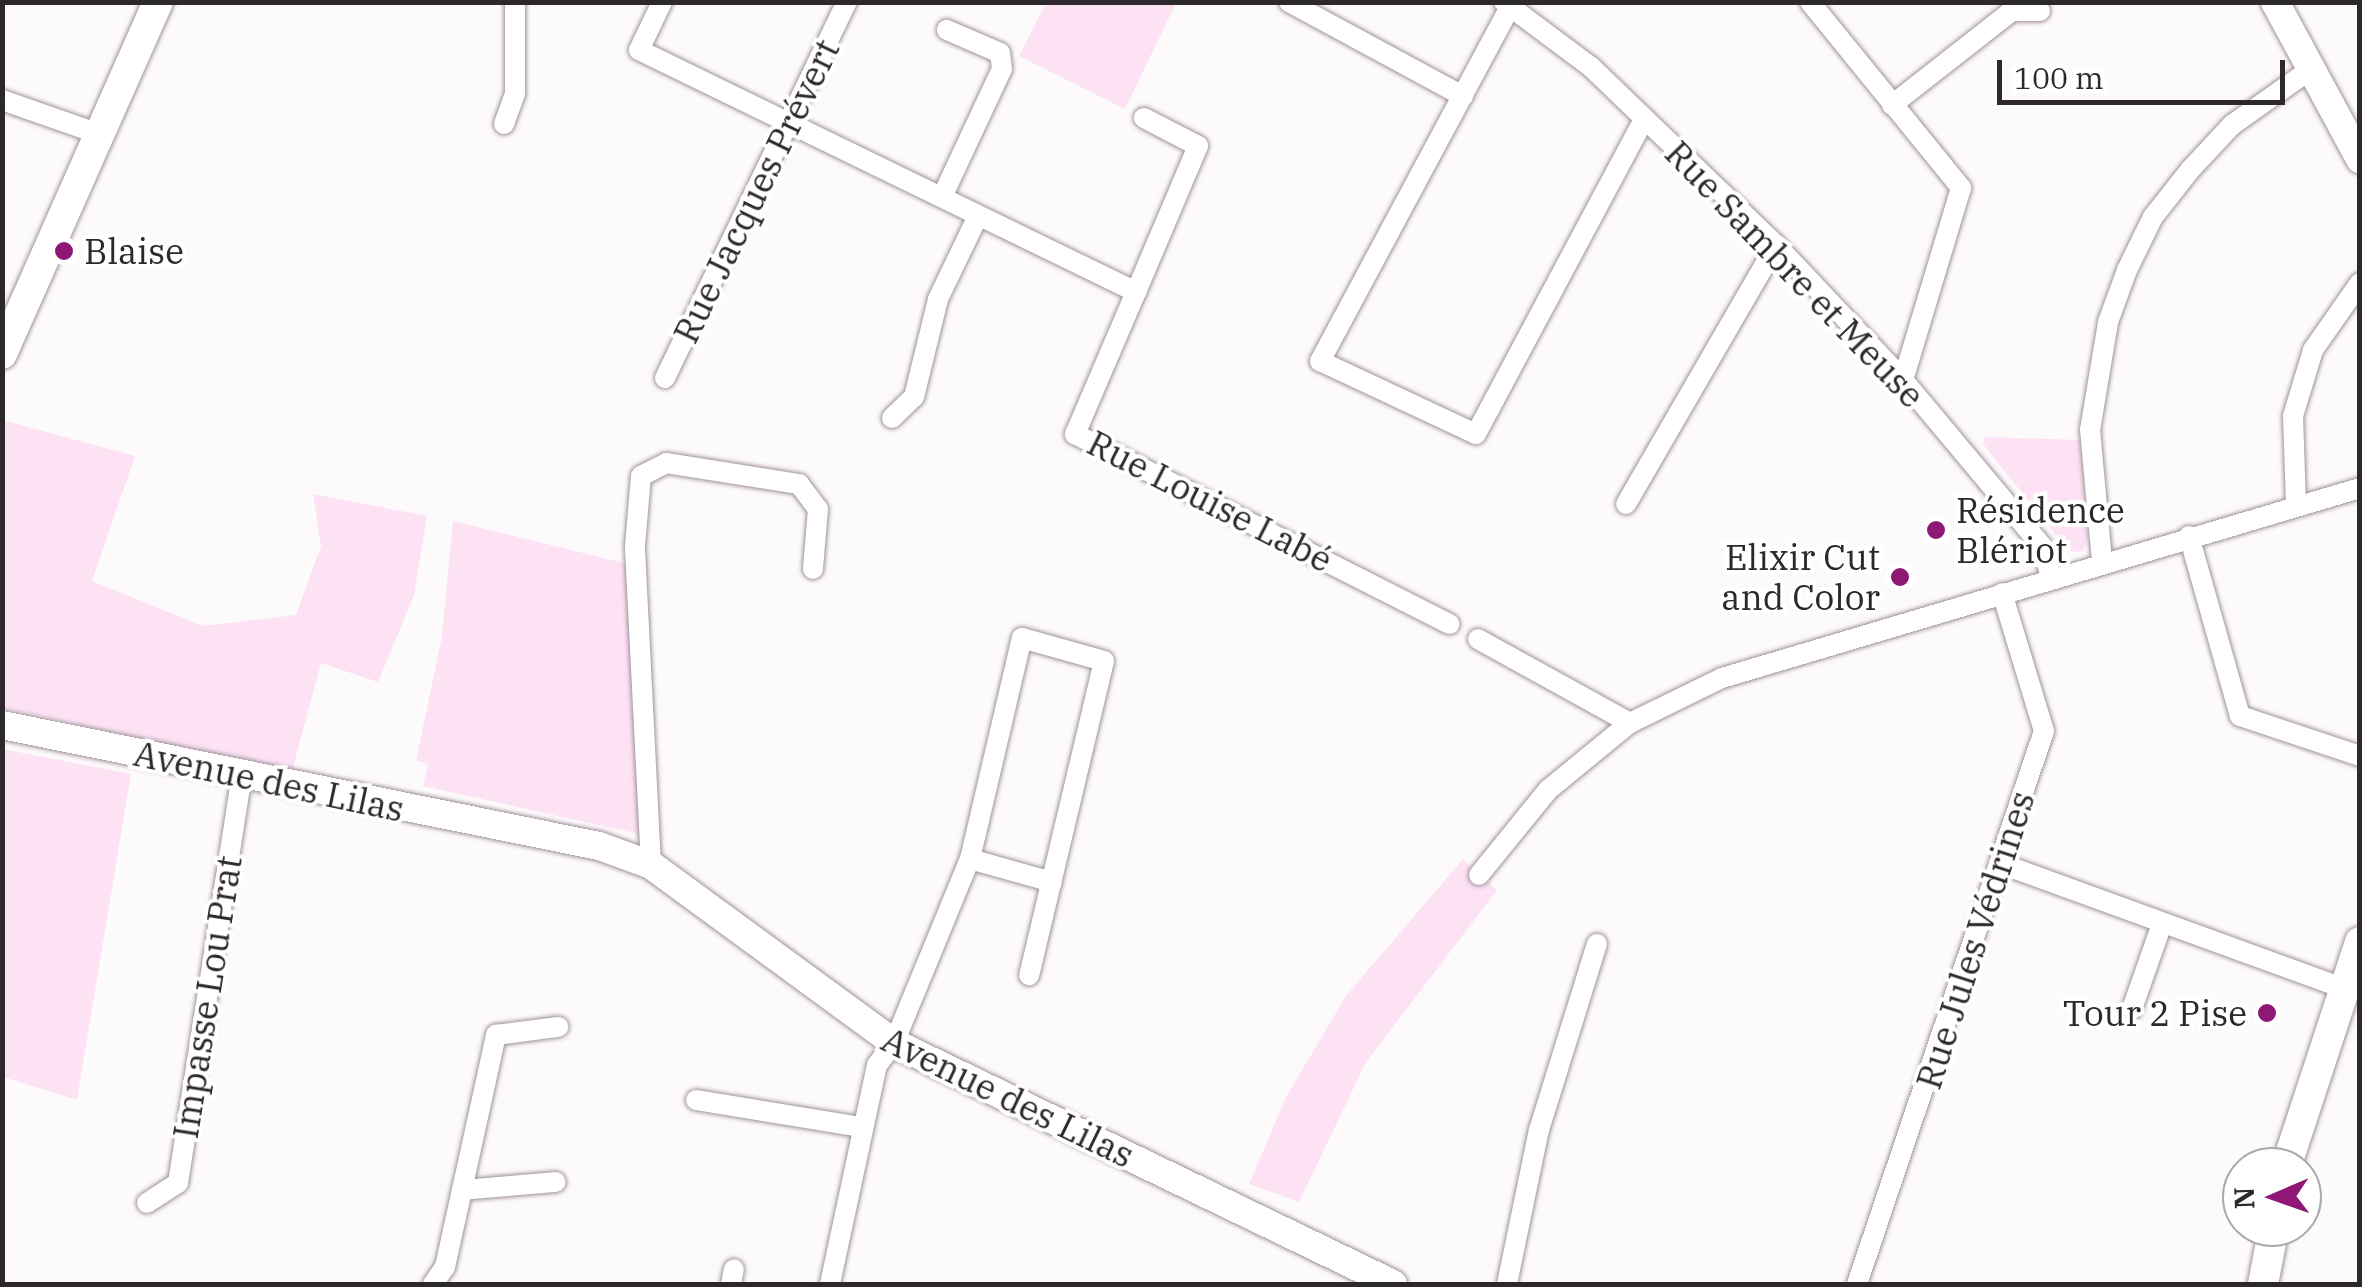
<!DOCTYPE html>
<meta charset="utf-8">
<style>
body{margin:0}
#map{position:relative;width:2362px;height:1287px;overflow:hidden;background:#fdfafc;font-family:"IBM Plex Serif",serif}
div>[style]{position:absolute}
.green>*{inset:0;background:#fde2f4}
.roads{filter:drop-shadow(0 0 2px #a0929b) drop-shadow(0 0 2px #a0929b)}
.minor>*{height:20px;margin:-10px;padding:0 10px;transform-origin:10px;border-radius:10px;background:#fff}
.tertiary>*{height:28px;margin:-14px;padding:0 14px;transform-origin:14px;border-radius:14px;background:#fff}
.secondary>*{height:30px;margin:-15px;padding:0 15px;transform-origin:15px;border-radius:15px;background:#fff}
.dots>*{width:28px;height:28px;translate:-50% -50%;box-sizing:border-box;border:5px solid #fff;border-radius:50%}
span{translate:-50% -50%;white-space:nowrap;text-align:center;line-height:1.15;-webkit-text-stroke:8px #fff;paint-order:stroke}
.street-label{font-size:35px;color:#2d282b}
.poi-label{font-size:35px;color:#2d282b}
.left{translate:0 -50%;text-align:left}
.right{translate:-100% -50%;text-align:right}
.frame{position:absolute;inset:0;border:5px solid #2d282b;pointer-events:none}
.north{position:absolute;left:2222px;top:1147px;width:100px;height:100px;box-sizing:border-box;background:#fff;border:2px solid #aba9aa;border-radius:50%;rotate:268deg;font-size:28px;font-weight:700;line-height:40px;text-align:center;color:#2d282b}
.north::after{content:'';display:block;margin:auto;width:35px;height:45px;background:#8f1776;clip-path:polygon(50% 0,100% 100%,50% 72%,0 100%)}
.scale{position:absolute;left:1997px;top:60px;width:288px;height:45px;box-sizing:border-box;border:5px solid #2d282b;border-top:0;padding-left:12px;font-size:30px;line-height:35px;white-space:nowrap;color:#2d282b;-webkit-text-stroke:8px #fff;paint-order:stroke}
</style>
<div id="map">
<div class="green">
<div style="clip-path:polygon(1046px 3px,1176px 3px,1125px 109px,1019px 56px)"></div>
<div style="clip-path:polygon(2px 420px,135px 456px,92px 581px,203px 626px,296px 615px,321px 546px,313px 494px,427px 516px,414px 595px,378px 682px,321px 663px,292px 771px,3px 708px)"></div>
<div style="clip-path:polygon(1985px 437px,2080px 440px,2088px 537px,2083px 551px,2072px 552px,2063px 544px,1983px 444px)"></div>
<div style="clip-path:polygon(453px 521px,628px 564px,639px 834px,423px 786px,428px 764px,416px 761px,442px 636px)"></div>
<div style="clip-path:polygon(3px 749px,131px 774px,77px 1100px,3px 1077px)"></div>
<div style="clip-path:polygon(1463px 859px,1497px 890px,1365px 1064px,1299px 1202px,1249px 1184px,1286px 1097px,1346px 996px)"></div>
</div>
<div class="roads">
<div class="minor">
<div style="left:662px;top:2px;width:53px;rotate:115.6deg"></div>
<div style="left:639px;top:50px;width:553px;rotate:25.96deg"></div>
<div style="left:1136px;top:292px;width:155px;rotate:113.2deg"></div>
<div style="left:1075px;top:434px;width:420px;rotate:26.9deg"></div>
<div style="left:1289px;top:2px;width:198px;rotate:28.4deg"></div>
<div style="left:1504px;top:2px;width:109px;rotate:36.8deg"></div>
<div style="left:1591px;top:67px;width:257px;rotate:43.9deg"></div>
<div style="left:1776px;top:245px;width:185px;rotate:46.7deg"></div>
<div style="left:1903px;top:380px;width:217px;rotate:50.1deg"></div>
<div style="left:2042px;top:546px;width:32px;rotate:74deg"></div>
<div style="left:1810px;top:2px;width:240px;rotate:50.9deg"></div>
<div style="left:1961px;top:188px;width:201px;rotate:106.8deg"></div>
<div style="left:1510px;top:7px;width:402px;rotate:118.2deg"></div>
<div style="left:1320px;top:361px;width:172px;rotate:25.1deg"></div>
<div style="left:1476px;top:434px;width:357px;rotate:-61.9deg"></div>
<div style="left:2px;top:100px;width:103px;rotate:19.3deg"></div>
<div style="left:1892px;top:105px;width:152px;rotate:-38.1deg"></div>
<div style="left:2012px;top:11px;width:28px"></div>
<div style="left:504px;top:124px;width:33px;rotate:-70deg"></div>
<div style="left:515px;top:93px;width:91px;rotate:-90deg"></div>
<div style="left:942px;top:197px;width:141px;rotate:-64.9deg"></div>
<div style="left:1002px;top:69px;width:16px;rotate:-97deg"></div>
<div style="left:1000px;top:53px;width:58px;rotate:-156.5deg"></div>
<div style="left:1136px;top:292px;width:159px;rotate:-67deg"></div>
<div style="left:1198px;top:146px;width:61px;rotate:-152.6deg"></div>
<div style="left:665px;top:378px;width:418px;rotate:-64.2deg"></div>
<div style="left:892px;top:418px;width:30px;rotate:-44deg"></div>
<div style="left:914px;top:397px;width:101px;rotate:-76.2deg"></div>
<div style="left:938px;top:299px;width:92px;rotate:-64.3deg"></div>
<div style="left:1626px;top:504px;width:299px;rotate:-59.9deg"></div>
<div style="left:2296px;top:505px;width:89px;rotate:-91.9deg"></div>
<div style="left:2293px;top:416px;width:69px;rotate:-73.1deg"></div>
<div style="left:2313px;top:350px;width:82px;rotate:-55deg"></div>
<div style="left:2189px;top:536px;width:187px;rotate:74.2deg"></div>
<div style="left:2240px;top:716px;width:126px;rotate:18.4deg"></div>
<div style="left:2102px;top:561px;width:132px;rotate:-95.2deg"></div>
<div style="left:2090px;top:430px;width:109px;rotate:-80.5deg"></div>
<div style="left:2108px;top:322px;width:55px;rotate:-69.9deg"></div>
<div style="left:2127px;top:270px;width:59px;rotate:-63.9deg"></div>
<div style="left:2153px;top:217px;width:60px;rotate:-51.8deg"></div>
<div style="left:2190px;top:170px;width:62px;rotate:-47deg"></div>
<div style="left:2232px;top:125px;width:97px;rotate:-35.3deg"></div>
<div style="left:1478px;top:639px;width:174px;rotate:28.9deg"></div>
<div style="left:970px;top:859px;width:85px;rotate:15.7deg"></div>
<div style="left:2002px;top:864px;width:363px;rotate:20deg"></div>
<div style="left:651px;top:865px;width:319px;rotate:-92.9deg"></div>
<div style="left:635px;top:546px;width:70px;rotate:-85.1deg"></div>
<div style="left:641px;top:476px;width:28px;rotate:-27deg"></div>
<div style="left:666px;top:463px;width:135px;rotate:9deg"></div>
<div style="left:799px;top:484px;width:31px;rotate:53deg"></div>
<div style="left:818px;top:509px;width:60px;rotate:94.8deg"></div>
<div style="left:1479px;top:875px;width:109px;rotate:-50.9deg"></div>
<div style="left:1548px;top:790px;width:106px;rotate:-39.3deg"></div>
<div style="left:1630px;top:723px;width:102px;rotate:-26.1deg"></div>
<div style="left:1722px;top:678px;width:666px;rotate:-16.58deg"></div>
<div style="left:2132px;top:1009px;width:90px;rotate:-70.6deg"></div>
<div style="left:696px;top:1100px;width:167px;rotate:9.3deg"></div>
<div style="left:462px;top:1190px;width:94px;rotate:-4.9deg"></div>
<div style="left:147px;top:1203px;width:37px;rotate:-33deg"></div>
<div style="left:178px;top:1183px;width:413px;rotate:-81.1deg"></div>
<div style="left:433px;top:1284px;width:21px;rotate:-55deg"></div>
<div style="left:445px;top:1267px;width:238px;rotate:-77.6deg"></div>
<div style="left:496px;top:1035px;width:63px;rotate:-7.4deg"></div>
<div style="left:731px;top:1284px;width:15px;rotate:-79deg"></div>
<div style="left:830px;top:1284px;width:224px;rotate:-77.9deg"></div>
<div style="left:877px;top:1065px;width:28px;rotate:-52deg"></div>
<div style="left:894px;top:1043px;width:199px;rotate:-67.6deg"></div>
<div style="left:970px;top:859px;width:227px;rotate:-76.8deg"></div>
<div style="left:1022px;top:638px;width:85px;rotate:15.7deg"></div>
<div style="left:1104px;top:661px;width:323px;rotate:103.4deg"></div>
<div style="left:1507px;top:1284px;width:157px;rotate:-78.3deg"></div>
<div style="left:1539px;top:1130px;width:195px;rotate:-72.7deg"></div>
<div style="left:1857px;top:1284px;width:584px;rotate:-71.32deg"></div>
<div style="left:2044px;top:731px;width:144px;rotate:-106.9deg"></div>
</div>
<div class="tertiary">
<div style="left:2275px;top:2px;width:179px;rotate:61.6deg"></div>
<div style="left:2px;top:725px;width:609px;rotate:11.46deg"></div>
<div style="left:599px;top:846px;width:55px;rotate:20.1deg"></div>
<div style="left:651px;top:865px;width:301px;rotate:36.2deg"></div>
<div style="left:894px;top:1043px;width:554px;rotate:25.78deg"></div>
</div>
<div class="secondary">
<div style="left:2px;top:354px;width:385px;rotate:-66.1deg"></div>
<div style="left:2286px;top:1167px;width:237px;rotate:-71.8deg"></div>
<div style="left:2263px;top:1284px;width:58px;rotate:-79.1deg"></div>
</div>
</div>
<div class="dots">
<div style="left:64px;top:251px;background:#8f1776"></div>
<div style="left:1936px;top:530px;background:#8f1776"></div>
<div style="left:1900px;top:577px;background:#8f1776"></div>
<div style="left:2267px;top:1013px;background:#8f1776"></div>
</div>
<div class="street-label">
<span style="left:756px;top:191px;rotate:-64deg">Rue Jacques Prévert</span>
<span style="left:1795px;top:274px;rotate:46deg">Rue Sambre et Meuse</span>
<span style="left:1210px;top:501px;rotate:27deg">Rue Louise Labé</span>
<span style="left:269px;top:781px;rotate:12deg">Avenue des Lilas</span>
<span style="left:1975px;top:940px;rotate:-72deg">Rue Jules Védrines</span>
<span style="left:207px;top:997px;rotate:-81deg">Impasse Lou Prat</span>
<span style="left:1008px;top:1097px;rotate:26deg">Avenue des Lilas</span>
</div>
<div class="poi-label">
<span class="left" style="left:84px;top:251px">Blaise</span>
<span class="left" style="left:1956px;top:530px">Résidence<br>Blériot</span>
<span class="right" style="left:1880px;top:577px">Elixir Cut<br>and Color</span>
<span class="right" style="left:2247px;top:1013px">Tour 2 Pise</span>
</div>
<div class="frame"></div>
<div class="north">N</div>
<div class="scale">100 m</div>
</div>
